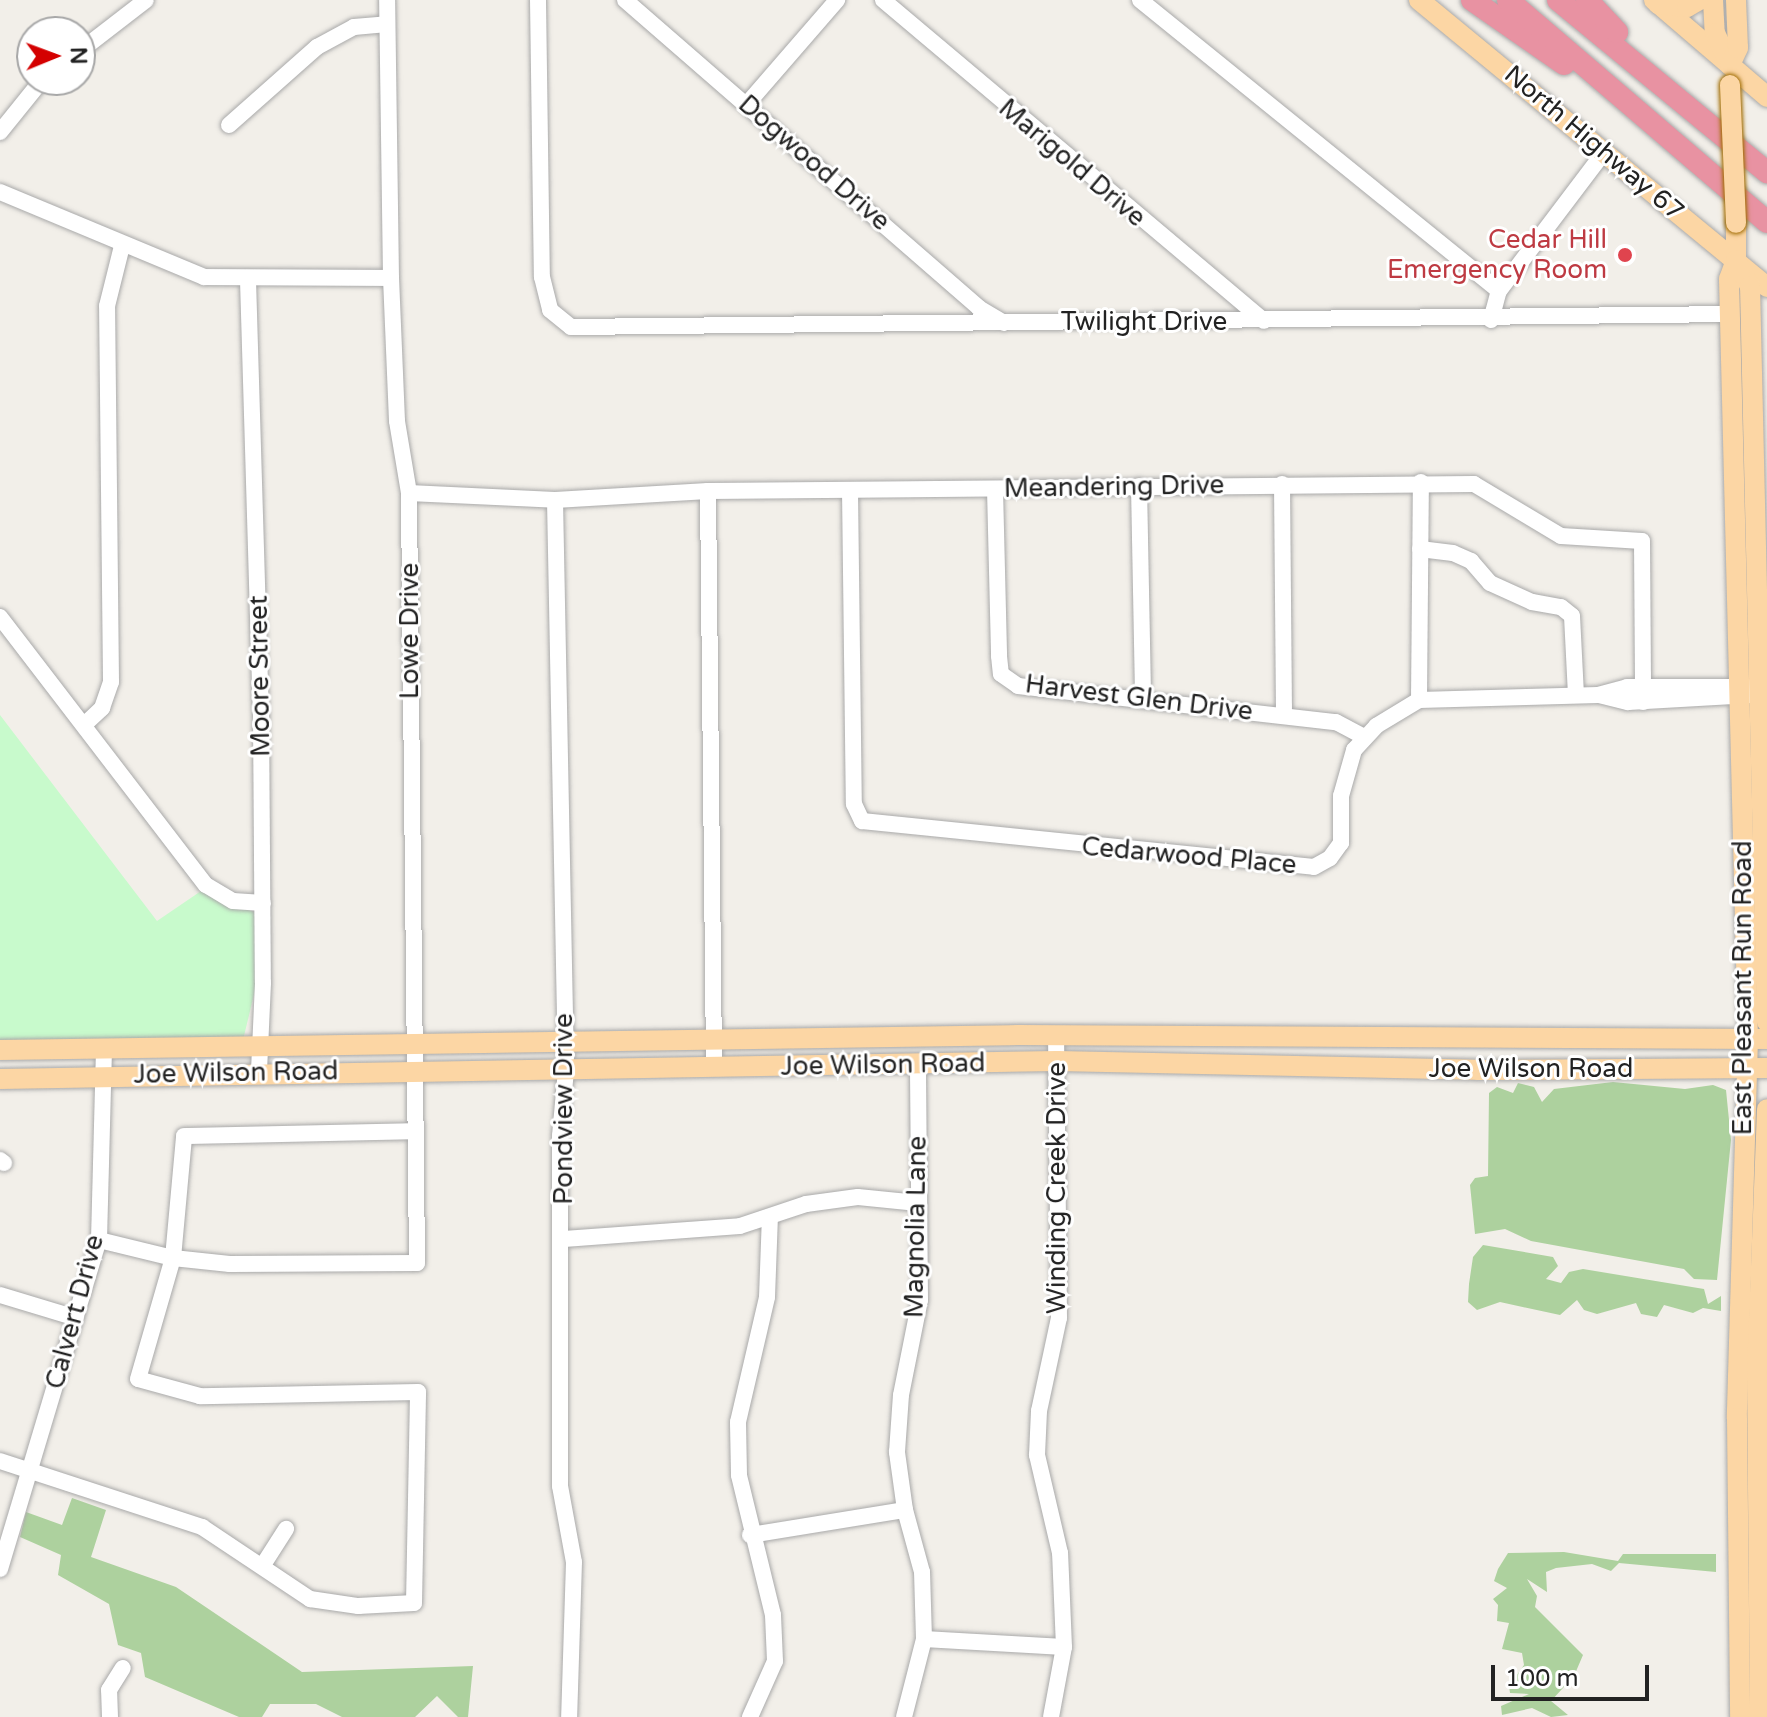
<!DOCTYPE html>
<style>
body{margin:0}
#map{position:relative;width:1767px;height:1717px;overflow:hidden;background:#f2efe9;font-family:"Varela Round",sans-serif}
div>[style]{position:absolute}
.forest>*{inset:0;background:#add19e}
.park>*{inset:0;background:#c8facc}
.roads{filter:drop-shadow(0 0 2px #a9a9a9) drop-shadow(0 0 2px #a9a9a9)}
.minor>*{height:16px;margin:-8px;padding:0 8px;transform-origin:8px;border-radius:8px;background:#fff}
.major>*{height:20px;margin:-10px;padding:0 10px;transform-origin:10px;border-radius:10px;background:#fcd6a4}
.highway>*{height:22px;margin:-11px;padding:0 11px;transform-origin:11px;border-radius:11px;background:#e892a2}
.bridges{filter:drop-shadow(0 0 2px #a06b00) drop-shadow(0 0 2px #a06b00)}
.major-bridge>*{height:20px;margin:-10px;padding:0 10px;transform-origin:10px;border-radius:10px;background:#fcd6a4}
.dots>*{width:22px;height:22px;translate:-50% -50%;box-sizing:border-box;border:4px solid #fff;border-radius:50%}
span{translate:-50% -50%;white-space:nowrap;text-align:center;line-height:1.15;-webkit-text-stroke:6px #fff;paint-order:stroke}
.street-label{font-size:26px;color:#222}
.health-label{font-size:26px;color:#be3a42}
.right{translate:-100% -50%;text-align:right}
.north{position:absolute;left:16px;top:16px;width:80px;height:80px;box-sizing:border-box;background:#fff;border:2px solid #a7a7a7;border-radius:50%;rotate:89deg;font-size:22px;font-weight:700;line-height:32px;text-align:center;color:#222}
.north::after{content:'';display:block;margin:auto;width:28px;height:36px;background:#d40000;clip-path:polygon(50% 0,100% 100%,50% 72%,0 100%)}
.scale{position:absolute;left:1491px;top:1665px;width:158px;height:36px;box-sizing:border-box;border:4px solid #222;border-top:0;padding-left:10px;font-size:24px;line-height:28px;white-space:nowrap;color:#222;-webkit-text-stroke:6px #fff;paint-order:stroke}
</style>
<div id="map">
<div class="forest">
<div style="clip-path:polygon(1613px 1082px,1685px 1089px,1713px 1085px,1726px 1090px,1731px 1140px,1717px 1280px,1694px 1279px,1684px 1269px,1531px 1241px,1505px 1229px,1475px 1234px,1470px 1185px,1475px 1178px,1488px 1176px,1489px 1093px,1497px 1087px,1513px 1093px,1518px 1083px,1534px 1087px,1542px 1102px,1554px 1089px)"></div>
<div style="clip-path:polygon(1483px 1245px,1553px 1257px,1558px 1266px,1546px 1279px,1561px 1283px,1569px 1272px,1583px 1269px,1704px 1289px,1708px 1304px,1721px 1296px,1721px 1311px,1703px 1308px,1693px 1313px,1664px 1305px,1657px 1317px,1641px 1314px,1636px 1303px,1597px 1314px,1584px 1310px,1577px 1300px,1560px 1315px,1500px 1302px,1477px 1310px,1468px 1302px,1469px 1284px,1473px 1257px)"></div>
<div style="clip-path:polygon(72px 1498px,106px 1510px,91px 1557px,176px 1587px,302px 1672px,473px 1666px,468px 1717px,458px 1717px,437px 1696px,415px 1717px,342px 1717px,316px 1704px,270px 1704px,262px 1717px,239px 1717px,145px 1677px,141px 1653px,118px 1645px,109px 1604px,58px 1575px,61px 1555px,20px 1537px,26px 1512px,62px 1525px)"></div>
<div style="clip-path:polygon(1564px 1552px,1618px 1561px,1623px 1554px,1716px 1554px,1716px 1572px,1619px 1563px,1611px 1571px,1592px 1564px,1556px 1568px,1546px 1572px,1547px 1592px,1527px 1579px,1537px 1596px,1535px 1607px,1583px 1655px,1574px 1676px,1551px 1701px,1568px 1715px,1551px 1717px,1532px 1708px,1502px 1715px,1501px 1706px,1529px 1694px,1510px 1693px,1509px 1686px,1524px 1665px,1522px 1653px,1502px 1649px,1509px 1623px,1497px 1621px,1498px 1605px,1493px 1599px,1507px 1588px,1494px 1581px,1498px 1569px,1508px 1553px)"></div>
</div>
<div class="park">
<div style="clip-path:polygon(0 715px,157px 921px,204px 889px,258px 914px,258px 978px,243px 1040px,0 1045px)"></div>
</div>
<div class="roads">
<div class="minor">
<div style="left:538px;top:0;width:277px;rotate:89.2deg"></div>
<div style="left:542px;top:277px;width:34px;rotate:76deg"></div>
<div style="left:550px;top:310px;width:27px;rotate:39deg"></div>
<div style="left:571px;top:327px;width:1159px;rotate:-0.64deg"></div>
<div style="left:625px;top:0;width:469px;rotate:41deg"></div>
<div style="left:979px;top:308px;width:29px;rotate:31deg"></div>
<div style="left:883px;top:0;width:498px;rotate:40.1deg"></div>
<div style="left:1140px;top:0;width:462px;rotate:39deg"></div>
<div style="left:80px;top:51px;width:83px;rotate:-37.7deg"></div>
<div style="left:747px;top:104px;width:138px;rotate:-49.1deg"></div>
<div style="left:229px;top:125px;width:118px;rotate:-41.6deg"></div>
<div style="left:317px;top:47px;width:42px;rotate:-28.4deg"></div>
<div style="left:354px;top:27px;width:33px;rotate:-5deg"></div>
<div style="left:0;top:132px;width:67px;rotate:-51.1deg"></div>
<div style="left:0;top:192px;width:221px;rotate:22.6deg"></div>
<div style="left:204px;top:277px;width:187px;rotate:0.3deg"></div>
<div style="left:248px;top:280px;width:434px;rotate:88.3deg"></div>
<div style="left:261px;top:714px;width:269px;rotate:89.6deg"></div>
<div style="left:263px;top:983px;width:89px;rotate:92.6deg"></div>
<div style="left:1491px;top:320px;width:30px;rotate:-75deg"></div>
<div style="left:1499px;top:291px;width:174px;rotate:-52.9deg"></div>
<div style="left:1282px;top:484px;width:232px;rotate:89.5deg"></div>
<div style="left:1139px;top:486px;width:214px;rotate:88.9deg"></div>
<div style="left:995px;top:489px;width:167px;rotate:88.6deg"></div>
<div style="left:999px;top:656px;width:18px;rotate:84deg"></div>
<div style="left:1001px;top:674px;width:21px;rotate:35deg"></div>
<div style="left:1018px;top:686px;width:320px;rotate:6.5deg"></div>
<div style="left:1336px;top:722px;width:32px;rotate:28deg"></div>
<div style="left:850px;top:490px;width:314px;rotate:89.3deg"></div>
<div style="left:854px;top:804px;width:19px;rotate:65deg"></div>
<div style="left:862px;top:821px;width:454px;rotate:5.8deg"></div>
<div style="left:1314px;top:867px;width:18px;rotate:-29deg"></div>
<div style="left:1330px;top:858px;width:19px;rotate:-54deg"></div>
<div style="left:1341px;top:843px;width:47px;rotate:-90deg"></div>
<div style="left:1341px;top:796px;width:48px;rotate:-74.2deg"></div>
<div style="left:1354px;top:750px;width:33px;rotate:-47deg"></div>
<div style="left:1376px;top:726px;width:50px;rotate:-31.2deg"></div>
<div style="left:1419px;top:700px;width:179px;rotate:-1.6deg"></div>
<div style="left:1598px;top:695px;width:30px;rotate:-15deg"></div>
<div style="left:1627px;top:687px;width:121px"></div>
<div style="left:708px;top:491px;width:576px;rotate:89.4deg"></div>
<div style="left:409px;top:493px;width:146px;rotate:2.7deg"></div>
<div style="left:555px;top:500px;width:153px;rotate:-3.4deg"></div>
<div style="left:708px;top:491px;width:766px;rotate:-0.52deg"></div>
<div style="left:1474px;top:484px;width:101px;rotate:30.9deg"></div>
<div style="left:1561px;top:536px;width:81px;rotate:3.5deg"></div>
<div style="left:1642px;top:541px;width:161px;rotate:89.6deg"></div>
<div style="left:555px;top:500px;width:570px;rotate:88.89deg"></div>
<div style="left:566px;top:1070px;width:66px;rotate:95.2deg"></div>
<div style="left:560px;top:1136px;width:350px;rotate:90deg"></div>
<div style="left:560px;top:1486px;width:77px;rotate:79.6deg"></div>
<div style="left:574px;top:1562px;width:155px;rotate:91.8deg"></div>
<div style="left:1420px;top:549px;width:33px;rotate:7deg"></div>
<div style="left:1453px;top:553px;width:20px;rotate:24deg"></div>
<div style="left:1471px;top:561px;width:29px;rotate:49deg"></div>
<div style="left:1490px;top:583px;width:46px;rotate:24.3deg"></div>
<div style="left:1532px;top:602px;width:29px;rotate:10deg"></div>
<div style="left:1561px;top:607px;width:14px;rotate:39deg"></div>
<div style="left:1572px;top:616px;width:79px;rotate:87.1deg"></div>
<div style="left:0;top:617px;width:338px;rotate:52.5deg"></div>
<div style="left:206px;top:885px;width:31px;rotate:31deg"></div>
<div style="left:233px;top:901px;width:30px;rotate:4deg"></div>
<div style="left:1599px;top:695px;width:30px;rotate:14deg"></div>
<div style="left:1628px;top:702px;width:123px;rotate:-3.3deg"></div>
<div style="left:1419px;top:700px;width:218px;rotate:-89.5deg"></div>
<div style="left:84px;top:725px;width:25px;rotate:-43deg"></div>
<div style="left:102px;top:708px;width:28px;rotate:-71deg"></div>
<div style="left:111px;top:682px;width:376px;rotate:-90.6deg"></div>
<div style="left:107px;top:306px;width:62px;rotate:-76deg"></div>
<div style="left:0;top:1160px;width:5px;rotate:37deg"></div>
<div style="left:564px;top:1239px;width:176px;rotate:-4.2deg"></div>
<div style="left:740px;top:1226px;width:70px;rotate:-18.4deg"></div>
<div style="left:806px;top:1204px;width:52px;rotate:-7.7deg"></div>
<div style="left:858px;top:1197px;width:60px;rotate:5.7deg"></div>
<div style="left:99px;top:1240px;width:76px;rotate:13.7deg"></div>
<div style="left:173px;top:1258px;width:57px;rotate:6deg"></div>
<div style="left:230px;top:1264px;width:187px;rotate:-0.3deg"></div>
<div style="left:417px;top:1263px;width:770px;rotate:-90.6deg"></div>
<div style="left:409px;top:493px;width:73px;rotate:-99.5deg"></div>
<div style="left:397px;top:421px;width:143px;rotate:-92.4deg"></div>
<div style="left:391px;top:278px;width:278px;rotate:-90.8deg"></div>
<div style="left:0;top:1295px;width:79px;rotate:16.8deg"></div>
<div style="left:0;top:1461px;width:213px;rotate:18.1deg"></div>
<div style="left:202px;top:1527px;width:130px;rotate:33.7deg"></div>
<div style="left:310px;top:1599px;width:49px;rotate:8.3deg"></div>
<div style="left:358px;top:1606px;width:56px;rotate:-3.1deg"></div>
<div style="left:414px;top:1603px;width:211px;rotate:-88.9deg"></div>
<div style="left:418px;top:1392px;width:218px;rotate:178.9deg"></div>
<div style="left:200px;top:1396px;width:64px;rotate:-164.7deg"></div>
<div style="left:138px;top:1379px;width:126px;rotate:-73.9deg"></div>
<div style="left:173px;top:1258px;width:122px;rotate:-84.8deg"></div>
<div style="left:184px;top:1136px;width:231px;rotate:-1.2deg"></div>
<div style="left:750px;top:1535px;width:157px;rotate:-9.2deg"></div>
<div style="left:263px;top:1565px;width:43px;rotate:-57.4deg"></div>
<div style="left:0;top:1569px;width:344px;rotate:-73.3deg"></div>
<div style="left:99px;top:1240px;width:192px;rotate:-88.5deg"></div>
<div style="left:924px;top:1639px;width:140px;rotate:3.3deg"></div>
<div style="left:110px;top:1717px;width:27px;rotate:-92deg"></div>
<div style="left:109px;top:1690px;width:26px;rotate:-58deg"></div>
<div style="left:750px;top:1717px;width:61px;rotate:-65.9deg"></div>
<div style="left:775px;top:1661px;width:46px;rotate:-92.5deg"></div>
<div style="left:773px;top:1615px;width:144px;rotate:-103.7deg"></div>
<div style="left:739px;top:1475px;width:53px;rotate:-91.1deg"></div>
<div style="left:738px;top:1422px;width:128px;rotate:-76.9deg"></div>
<div style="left:767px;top:1297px;width:80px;rotate:-87.9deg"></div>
<div style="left:904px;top:1717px;width:81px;rotate:-75.6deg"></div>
<div style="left:924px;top:1639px;width:67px;rotate:-91.7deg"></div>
<div style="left:922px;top:1572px;width:64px;rotate:-105.3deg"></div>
<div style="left:905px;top:1510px;width:59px;rotate:-97.9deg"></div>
<div style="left:897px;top:1452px;width:57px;rotate:-86deg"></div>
<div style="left:901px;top:1395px;width:97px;rotate:-78.7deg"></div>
<div style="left:920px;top:1300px;width:233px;rotate:-90.5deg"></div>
<div style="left:1051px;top:1717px;width:71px;rotate:-79.5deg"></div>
<div style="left:1064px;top:1647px;width:94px;rotate:-92.4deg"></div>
<div style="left:1060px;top:1553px;width:101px;rotate:-103.2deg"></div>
<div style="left:1037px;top:1455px;width:44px;rotate:-87.4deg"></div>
<div style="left:1039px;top:1411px;width:95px;rotate:-77.9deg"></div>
<div style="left:1059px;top:1318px;width:282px;rotate:-90.6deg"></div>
</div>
<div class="major">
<div style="left:1419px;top:0;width:451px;rotate:39.5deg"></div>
<div style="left:1654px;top:0;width:149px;rotate:40.6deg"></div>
<div style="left:1713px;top:0;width:33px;rotate:87deg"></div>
<div style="left:1715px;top:33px;width:31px;rotate:65deg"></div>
<div style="left:1658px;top:4px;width:29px;rotate:6deg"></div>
<div style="left:1687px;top:7px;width:14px;rotate:-30deg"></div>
<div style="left:1730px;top:65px;width:19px;rotate:-65deg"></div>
<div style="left:1738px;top:48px;width:48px;rotate:-92.4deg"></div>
<div style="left:1736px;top:223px;width:37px;rotate:90deg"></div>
<div style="left:1736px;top:260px;width:20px;rotate:110deg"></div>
<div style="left:1729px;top:279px;width:760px;rotate:88.57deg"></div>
<div style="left:1748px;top:1039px;width:379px;rotate:91.7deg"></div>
<div style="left:1737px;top:1418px;width:299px;rotate:89.4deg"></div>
<div style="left:1736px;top:260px;width:30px;rotate:62deg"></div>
<div style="left:1750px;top:286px;width:736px;rotate:88.68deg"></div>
<div style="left:0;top:1050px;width:1018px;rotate:-0.84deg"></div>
<div style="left:1018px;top:1035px;width:749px;rotate:0.31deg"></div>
<div style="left:0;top:1079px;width:1057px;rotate:-0.98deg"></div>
<div style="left:1057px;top:1061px;width:420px;rotate:1.2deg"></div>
<div style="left:1477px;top:1070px;width:290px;rotate:-0.4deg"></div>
<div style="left:1760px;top:1717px;width:346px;rotate:-90.5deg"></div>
<div style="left:1757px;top:1371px;width:262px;rotate:-87.8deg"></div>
</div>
<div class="highway">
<div style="left:1472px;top:0;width:112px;rotate:34.8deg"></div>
<div style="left:1508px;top:0;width:341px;rotate:40.6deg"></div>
<div style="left:1558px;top:0;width:271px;rotate:39.5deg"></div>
<div style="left:1587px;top:0;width:44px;rotate:46.8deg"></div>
</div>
</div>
<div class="bridges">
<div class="major-bridge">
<div style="left:1730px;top:85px;width:138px;rotate:87.5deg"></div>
</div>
</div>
<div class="dots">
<div style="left:1625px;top:255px;background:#e0444e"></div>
</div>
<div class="street-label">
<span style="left:1594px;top:143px;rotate:40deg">North Highway 67</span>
<span style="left:814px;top:163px;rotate:41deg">Dogwood Drive</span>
<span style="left:1072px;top:163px;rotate:40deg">Marigold Drive</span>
<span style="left:1144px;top:322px">Twilight Drive</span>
<span style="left:1114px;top:487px;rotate:-1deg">Meandering Drive</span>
<span style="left:410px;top:631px;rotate:-90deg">Lowe Drive</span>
<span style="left:260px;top:676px;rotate:-91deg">Moore Street</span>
<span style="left:1139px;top:698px;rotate:7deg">Harvest Glen Drive</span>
<span style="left:1189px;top:856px;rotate:5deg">Cedarwood Place</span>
<span style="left:1743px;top:988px;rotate:-90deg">East Pleasant Run Road</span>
<span style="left:883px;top:1065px;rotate:-1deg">Joe Wilson Road</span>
<span style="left:1531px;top:1069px">Joe Wilson Road</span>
<span style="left:236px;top:1073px;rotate:-1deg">Joe Wilson Road</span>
<span style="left:564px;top:1109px;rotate:-90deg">Pondview Drive</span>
<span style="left:1057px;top:1188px;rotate:-90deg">Winding Creek Drive</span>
<span style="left:916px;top:1227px;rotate:-89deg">Magnolia Lane</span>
<span style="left:75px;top:1312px;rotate:-75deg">Calvert Drive</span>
</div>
<div class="health-label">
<span class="right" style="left:1607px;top:255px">Cedar Hill<br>Emergency Room</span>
</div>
<div class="north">N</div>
<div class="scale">100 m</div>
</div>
